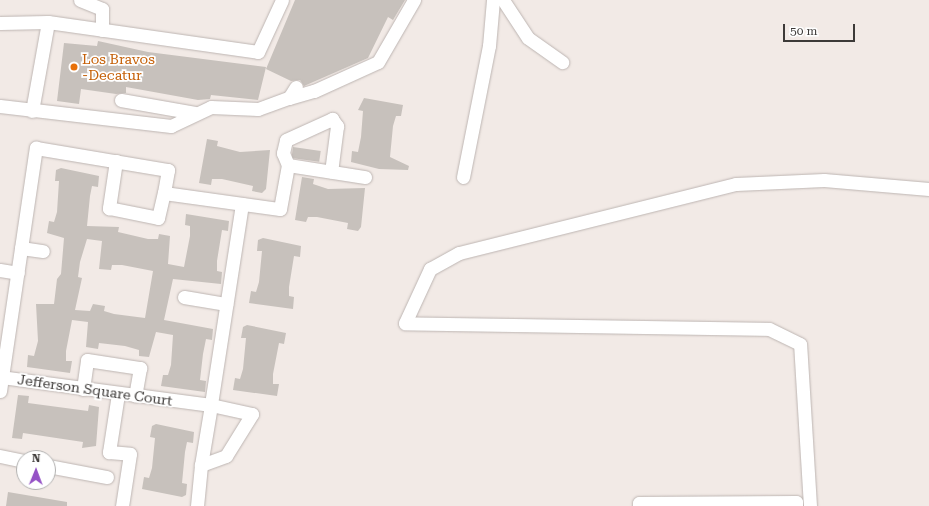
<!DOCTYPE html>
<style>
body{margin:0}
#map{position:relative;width:929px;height:506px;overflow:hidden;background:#f2eae6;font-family:"Roboto Serif",serif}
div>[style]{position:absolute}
.building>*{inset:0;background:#c7c1bc;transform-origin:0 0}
.roads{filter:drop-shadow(0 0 1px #bdb5b2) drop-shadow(0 0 1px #bdb5b2)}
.minor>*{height:13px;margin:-6.5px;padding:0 6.5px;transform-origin:6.5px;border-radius:6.5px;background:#fff}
.dots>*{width:11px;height:11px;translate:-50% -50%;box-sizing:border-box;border:2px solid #fff;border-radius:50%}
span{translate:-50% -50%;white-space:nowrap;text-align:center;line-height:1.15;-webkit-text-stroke:3.5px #fff;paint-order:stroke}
.food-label{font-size:14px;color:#c56008}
.left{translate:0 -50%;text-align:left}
.street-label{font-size:14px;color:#3d3a38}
.north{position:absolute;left:16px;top:450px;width:40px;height:40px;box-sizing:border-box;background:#fff;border:1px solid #b1b0af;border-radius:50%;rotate:1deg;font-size:11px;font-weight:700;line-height:16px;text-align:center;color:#3d3a38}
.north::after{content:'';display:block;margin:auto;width:14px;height:18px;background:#9552c6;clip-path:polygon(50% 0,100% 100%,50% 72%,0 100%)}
.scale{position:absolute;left:783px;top:24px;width:72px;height:18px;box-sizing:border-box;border:2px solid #3d3a38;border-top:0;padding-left:5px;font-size:12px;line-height:14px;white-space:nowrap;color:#3d3a38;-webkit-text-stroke:3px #fff;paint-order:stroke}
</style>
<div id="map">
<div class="building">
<div style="clip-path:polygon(295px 0,405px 0,393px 20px,388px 17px,368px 58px,304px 86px,300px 80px,291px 81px,266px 69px)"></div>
<div style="clip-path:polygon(98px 41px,148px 52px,266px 67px,258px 100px,211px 95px,210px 99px,198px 100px,126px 87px,126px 93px,116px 94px,81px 89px,79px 104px,57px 101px,64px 43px,97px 46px)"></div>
<div style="clip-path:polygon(364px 98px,403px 105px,401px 116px,396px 116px,393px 126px,390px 157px,409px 166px,408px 170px,379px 169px,351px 162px,352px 151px,358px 152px,361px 137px,363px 111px,358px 110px)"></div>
<div style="clip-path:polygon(207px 139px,218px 141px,217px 146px,240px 152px,270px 150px,266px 189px,262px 193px,252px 191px,253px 186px,222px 179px,212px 179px,211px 185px,199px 183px)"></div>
<div style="left:293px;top:147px;width:28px;height:11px;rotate:8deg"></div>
<div style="clip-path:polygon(evenodd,61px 168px,99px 176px,98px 187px,92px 186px,90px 196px,87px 226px,119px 227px,118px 232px,148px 239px,158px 239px,159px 234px,170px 236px,168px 264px,184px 267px,190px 236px,190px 226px,185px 225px,186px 214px,229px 221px,228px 231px,222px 230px,217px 261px,217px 271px,222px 272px,221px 284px,173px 279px,164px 320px,213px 329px,212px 340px,206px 339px,203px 354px,200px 380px,206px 381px,205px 392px,161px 386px,163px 375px,168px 375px,171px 365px,173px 335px,156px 332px,149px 357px,139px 356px,139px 350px,125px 346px,99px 343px,98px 349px,86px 347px,88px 322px,72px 320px,66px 351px,66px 361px,72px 361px,70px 373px,27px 367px,28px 355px,34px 356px,38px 341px,36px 304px,54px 304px,57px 279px,61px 274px,64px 238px,47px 233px,49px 221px,54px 222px,57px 212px,59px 181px,55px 181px,56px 170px,61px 168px,87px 239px,102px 241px,99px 269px,111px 270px,112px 265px,122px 265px,153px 271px,145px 318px,114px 314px,104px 311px,105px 306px,93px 304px,90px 311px,75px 310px,82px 278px,78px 277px,80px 262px,87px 239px)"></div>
<div style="clip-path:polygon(302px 177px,314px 179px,313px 184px,328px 189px,365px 188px,361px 227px,358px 231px,347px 229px,348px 223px,317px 217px,308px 217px,306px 222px,295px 220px)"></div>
<div style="clip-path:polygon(263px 238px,301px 246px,300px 257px,294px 256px,289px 287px,289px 296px,294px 297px,293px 309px,249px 303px,251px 291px,256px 292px,259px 282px,262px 251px,257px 251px,258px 240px)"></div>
<div style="clip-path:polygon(247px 325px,286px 333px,284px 344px,279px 343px,273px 374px,273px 384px,279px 384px,277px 396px,233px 390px,235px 378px,240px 379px,243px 369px,246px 338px,241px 338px,243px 327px)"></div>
<div style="clip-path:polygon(18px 395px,29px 396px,28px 403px,88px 411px,89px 405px,99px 407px,96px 446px,82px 448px,83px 442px,23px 433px,22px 439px,12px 438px)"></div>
<div style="clip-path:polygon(156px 424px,194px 432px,193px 443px,187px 442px,185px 452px,182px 483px,187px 484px,186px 495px,182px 497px,142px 489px,144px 477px,149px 478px,152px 468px,155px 438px,150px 437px,152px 426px)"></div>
<div style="clip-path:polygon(8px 492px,67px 502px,67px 506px,6px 506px)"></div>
</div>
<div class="roads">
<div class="minor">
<div style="left:80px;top:0;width:24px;rotate:22deg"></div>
<div style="left:102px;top:9px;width:21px;rotate:90deg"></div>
<div style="left:503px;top:0;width:45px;rotate:56.7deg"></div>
<div style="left:528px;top:38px;width:42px;rotate:35.2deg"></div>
<div style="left:0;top:23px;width:48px;rotate:-1.2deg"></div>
<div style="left:48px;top:22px;width:212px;rotate:8.1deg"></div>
<div style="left:258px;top:52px;width:57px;rotate:-65.2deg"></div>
<div style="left:289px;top:98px;width:26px;rotate:-16deg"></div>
<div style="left:314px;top:91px;width:70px;rotate:-24.4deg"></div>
<div style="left:378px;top:62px;width:72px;rotate:-59.9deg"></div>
<div style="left:121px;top:100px;width:75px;rotate:10deg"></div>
<div style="left:0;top:106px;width:172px;rotate:6.7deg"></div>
<div style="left:171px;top:126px;width:44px;rotate:-25.4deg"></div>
<div style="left:211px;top:107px;width:47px;rotate:2.4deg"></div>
<div style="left:258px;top:109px;width:33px;rotate:-20deg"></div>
<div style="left:289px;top:98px;width:13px;rotate:-58deg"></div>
<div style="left:32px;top:111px;width:90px;rotate:-79.8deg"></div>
<div style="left:116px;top:161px;width:48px;rotate:98.5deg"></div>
<div style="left:109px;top:208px;width:50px;rotate:11.5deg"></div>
<div style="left:158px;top:218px;width:26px;rotate:-77deg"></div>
<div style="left:288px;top:165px;width:13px;rotate:-113deg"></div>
<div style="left:283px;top:153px;width:13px;rotate:-77deg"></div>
<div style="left:286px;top:140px;width:51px;rotate:-24.5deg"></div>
<div style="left:332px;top:119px;width:9px;rotate:54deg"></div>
<div style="left:337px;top:126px;width:46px;rotate:97.4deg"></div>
<div style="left:463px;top:177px;width:134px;rotate:-78.8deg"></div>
<div style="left:489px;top:46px;width:46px;rotate:-85deg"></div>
<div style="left:242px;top:204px;width:203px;rotate:98.8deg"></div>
<div style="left:211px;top:405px;width:211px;rotate:-172.4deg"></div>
<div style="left:2px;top:377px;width:232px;rotate:-81.6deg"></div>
<div style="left:36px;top:148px;width:134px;rotate:9.5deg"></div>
<div style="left:168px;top:170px;width:23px;rotate:100deg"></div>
<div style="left:164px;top:193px;width:117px;rotate:7.9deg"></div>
<div style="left:280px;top:209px;width:45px;rotate:-79.7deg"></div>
<div style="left:288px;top:165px;width:78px;rotate:8.9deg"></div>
<div style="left:21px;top:248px;width:22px;rotate:8deg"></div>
<div style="left:0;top:270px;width:18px;rotate:9deg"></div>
<div style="left:184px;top:297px;width:43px;rotate:9.5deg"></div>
<div style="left:83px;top:389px;width:29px;rotate:-82deg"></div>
<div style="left:87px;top:360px;width:54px;rotate:8.6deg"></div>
<div style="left:140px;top:368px;width:28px;rotate:100deg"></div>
<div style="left:0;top:391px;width:14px;rotate:-82deg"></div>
<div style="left:118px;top:394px;width:59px;rotate:98.8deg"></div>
<div style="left:109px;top:452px;width:21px;rotate:5deg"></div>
<div style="left:130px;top:454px;width:53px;rotate:98.7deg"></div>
<div style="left:0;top:456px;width:25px;rotate:12deg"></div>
<div style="left:48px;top:466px;width:60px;rotate:10.6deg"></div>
<div style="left:197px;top:506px;width:41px;rotate:-84.4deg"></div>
<div style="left:201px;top:465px;width:61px;rotate:-80.5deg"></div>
<div style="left:211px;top:405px;width:42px;rotate:12.4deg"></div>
<div style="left:252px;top:414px;width:49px;rotate:121.8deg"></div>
<div style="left:226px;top:456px;width:27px;rotate:160deg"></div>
<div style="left:639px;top:506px;width:3px;rotate:-90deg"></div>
<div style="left:639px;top:503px;width:157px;rotate:-0.4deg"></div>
<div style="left:796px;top:502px;width:4px;rotate:90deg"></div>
<div style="left:810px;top:506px;width:162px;rotate:-93.5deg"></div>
<div style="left:800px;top:344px;width:34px;rotate:-154deg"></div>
<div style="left:769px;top:329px;width:364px;rotate:-179.1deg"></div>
<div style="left:405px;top:323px;width:60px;rotate:-65.2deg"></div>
<div style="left:430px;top:269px;width:33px;rotate:-29deg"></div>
<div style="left:459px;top:253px;width:285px;rotate:-14deg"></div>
<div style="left:736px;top:184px;width:88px;rotate:-2.6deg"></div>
<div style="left:824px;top:180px;width:105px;rotate:4.9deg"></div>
</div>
</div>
<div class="dots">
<div style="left:74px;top:67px;background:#e8710a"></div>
</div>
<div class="food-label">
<span class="left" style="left:82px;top:67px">Los Bravos<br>-Decatur</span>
</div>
<div class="street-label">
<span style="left:95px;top:390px;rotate:8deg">Jefferson Square Court</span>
</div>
<div class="north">N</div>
<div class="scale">50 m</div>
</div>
